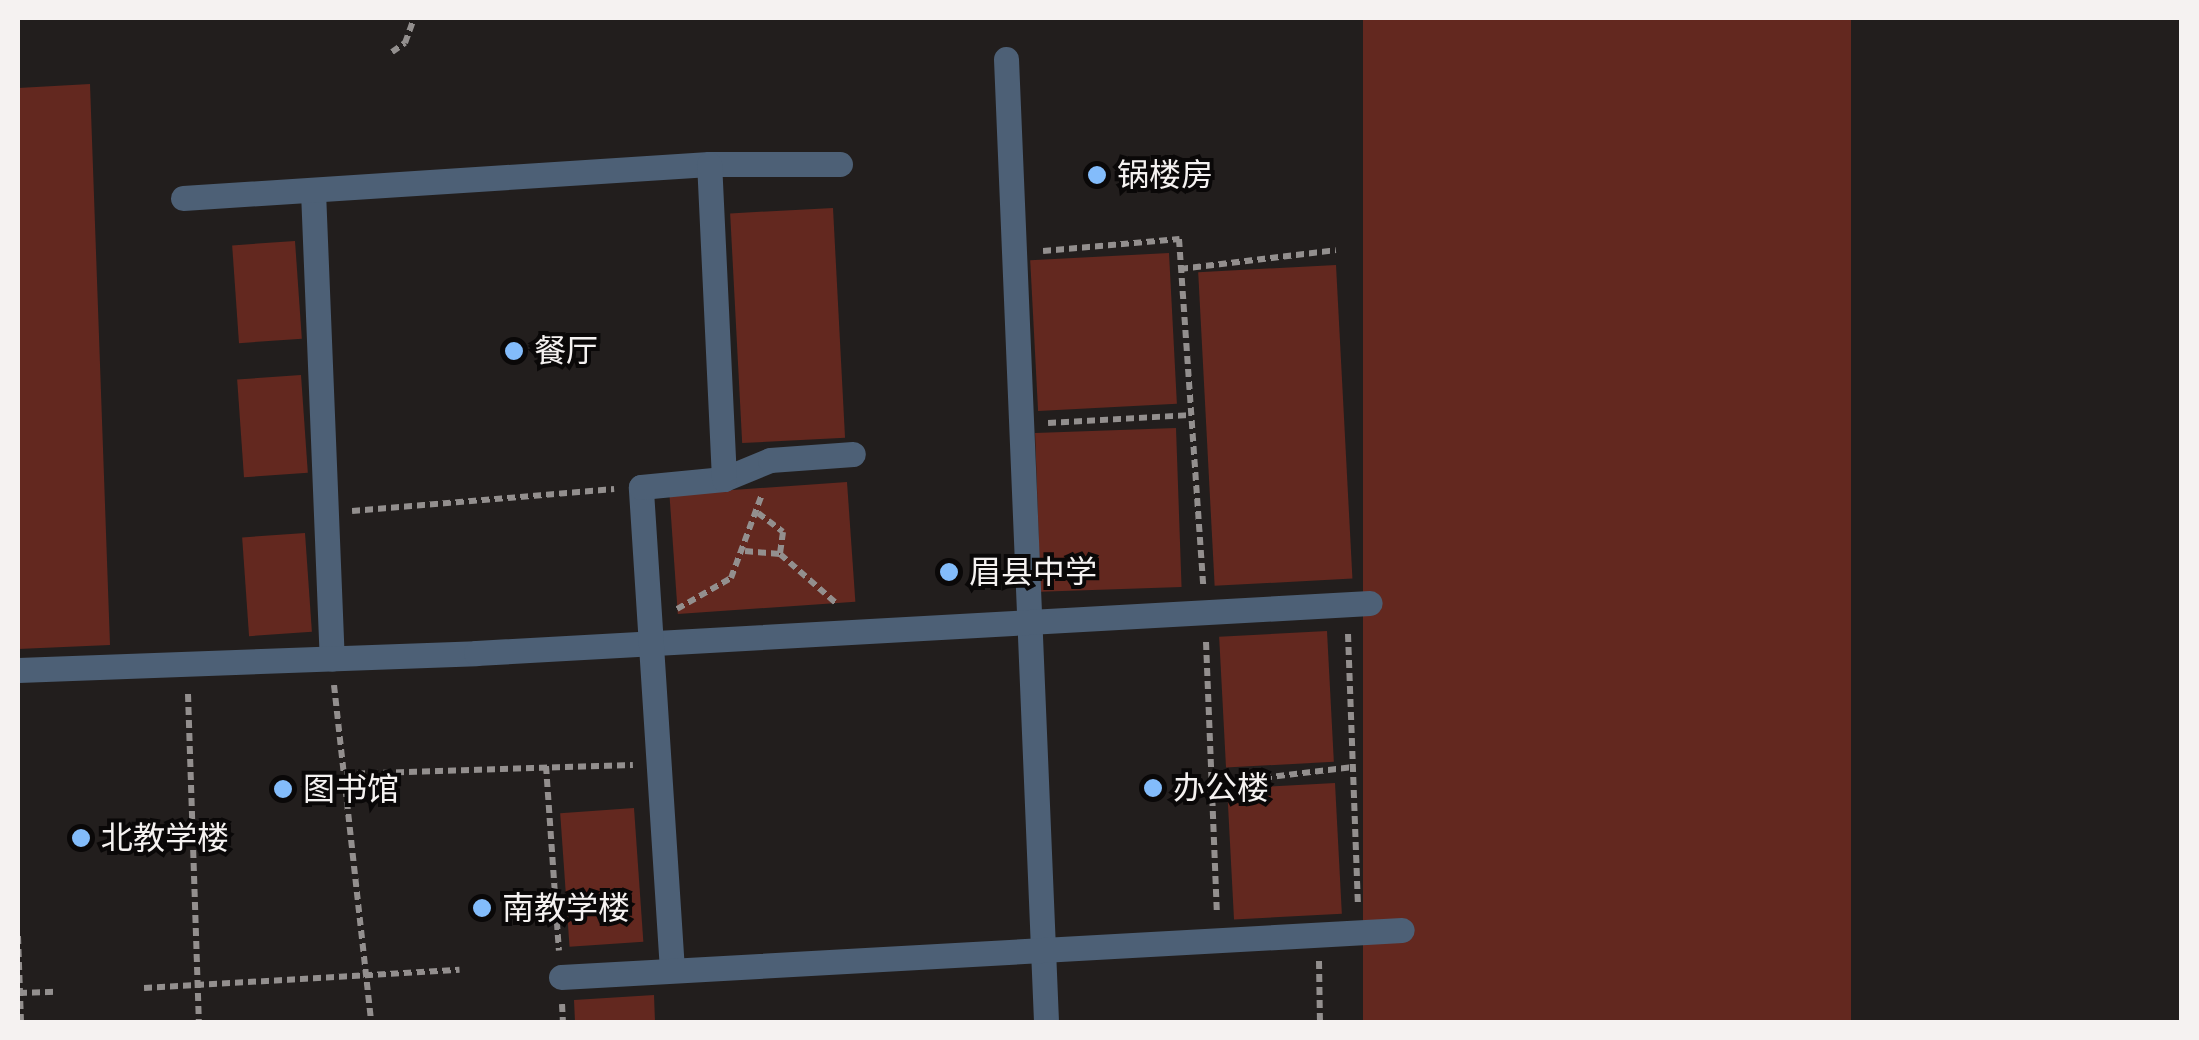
<!DOCTYPE html>
<meta charset="utf-8">
<style>
body{margin:0}
#map{position:relative;width:2199px;height:1040px;overflow:hidden;background:#221e1d;font-family:Montserrat,"Noto Sans SC",sans-serif}
div>[style]{position:absolute}
.green>*{inset:0;background:#63281f;transform-origin:0 0}
.path>*{height:6px;margin-top:-3px;transform-origin:0;background:repeating-linear-gradient(90deg,#938f8e 0 8px,transparent 0 13px)}
.minor>*{height:25px;margin:-12.5px;padding:0 12.5px;transform-origin:12.5px;border-radius:12.5px;background:#4d6076}
.dots>*{width:28px;height:28px;translate:-50% -50%;box-sizing:border-box;border:5px solid #0a0808;border-radius:50%}
span{translate:-50% -50%;white-space:nowrap;text-align:center;line-height:1.15;-webkit-text-stroke:8px #0a0808;paint-order:stroke}
.poi-label{font-size:32px;color:#f5f2f1}
.left{translate:0 -50%;text-align:left}
.frame{position:absolute;inset:0;border:20px solid #f5f2f1;pointer-events:none}
</style>
<div id="map">
<div class="green">
<div style="left:1363px;top:18px;width:488px;height:1005px"></div>
<div style="clip-path:polygon(90px 84px,110px 645px,18px 649px,18px 88px)"></div>
<div style="left:833px;top:208px;width:230px;height:103px;rotate:87deg"></div>
<div style="left:295px;top:241px;width:98px;height:63px;rotate:86deg"></div>
<div style="left:1169px;top:253px;width:151px;height:139px;rotate:87deg"></div>
<div style="left:1336px;top:265px;width:314px;height:138px;rotate:87deg"></div>
<div style="left:301px;top:375px;width:98px;height:64px;rotate:86deg"></div>
<div style="left:1176px;top:428px;width:159px;height:141px;rotate:88deg"></div>
<div style="left:847px;top:482px;width:120px;height:178px;rotate:86deg"></div>
<div style="left:305px;top:533px;width:99px;height:63px;rotate:86deg"></div>
<div style="left:1327px;top:631px;width:131px;height:108px;rotate:87deg"></div>
<div style="left:1335px;top:783px;width:131px;height:108px;rotate:87deg"></div>
<div style="left:634px;top:808px;width:134px;height:74px;rotate:86deg"></div>
<div style="clip-path:polygon(654px 995px,655px 1022px,575px 1022px,574px 1000px)"></div>
</div>
<div class="path">
<div style="left:392px;top:52px;width:16px;rotate:-35deg"></div>
<div style="left:405px;top:43px;width:27px;rotate:-70deg"></div>
<div style="left:1043px;top:251px;width:137px;rotate:-5deg"></div>
<div style="left:1179px;top:239px;width:346px;rotate:86deg"></div>
<div style="left:1180px;top:269px;width:157px;rotate:-6.9deg"></div>
<div style="left:1048px;top:423px;width:141px;rotate:-3.2deg"></div>
<div style="left:352px;top:511px;width:263px;rotate:-4.8deg"></div>
<div style="left:758px;top:513px;width:31px;rotate:37deg"></div>
<div style="left:783px;top:532px;width:22px;rotate:98deg"></div>
<div style="left:745px;top:551px;width:35px;rotate:5deg"></div>
<div style="left:780px;top:554px;width:74px;rotate:41.2deg"></div>
<div style="left:677px;top:609px;width:62px;rotate:-29.9deg"></div>
<div style="left:731px;top:578px;width:90px;rotate:-69.7deg"></div>
<div style="left:1348px;top:634px;width:272px;rotate:87.9deg"></div>
<div style="left:1206px;top:642px;width:272px;rotate:87.7deg"></div>
<div style="left:334px;top:685px;width:339px;rotate:83.7deg"></div>
<div style="left:188px;top:694px;width:328px;rotate:88.1deg"></div>
<div style="left:546px;top:766px;width:185px;rotate:86deg"></div>
<div style="left:344px;top:774px;width:289px;rotate:-1.8deg"></div>
<div style="left:1212px;top:784px;width:142px;rotate:-6.9deg"></div>
<div style="left:18px;top:936px;width:86px;rotate:88deg"></div>
<div style="left:1319px;top:961px;width:61px;rotate:89.1deg"></div>
<div style="left:144px;top:988px;width:316px;rotate:-3.3deg"></div>
<div style="left:19px;top:993px;width:37px;rotate:-2deg"></div>
<div style="left:562px;top:1004px;width:18px;rotate:87deg"></div>
</div>
<div class="minor">
<div style="left:1006px;top:59px;width:964px;rotate:87.62deg"></div>
<div style="left:313px;top:191px;width:468px;rotate:87.7deg"></div>
<div style="left:183px;top:198px;width:527px;rotate:-3.7deg"></div>
<div style="left:709px;top:164px;width:131px"></div>
<div style="left:724px;top:479px;width:50px;rotate:-22.4deg"></div>
<div style="left:770px;top:460px;width:83px;rotate:-4.1deg"></div>
<div style="left:18px;top:670px;width:458px;rotate:-2.1deg"></div>
<div style="left:476px;top:653px;width:895px;rotate:-3.2deg"></div>
<div style="left:672px;top:970px;width:484px;rotate:-93.7deg"></div>
<div style="left:641px;top:487px;width:83px;rotate:-5.5deg"></div>
<div style="left:724px;top:479px;width:315px;rotate:-92.7deg"></div>
<div style="left:561px;top:977px;width:842px;rotate:-3.2deg"></div>
</div>
<div class="dots">
<div style="left:1097px;top:175px;background:#83bcfb"></div>
<div style="left:514px;top:351px;background:#83bcfb"></div>
<div style="left:949px;top:572px;background:#83bcfb"></div>
<div style="left:1153px;top:788px;background:#83bcfb"></div>
<div style="left:283px;top:789px;background:#83bcfb"></div>
<div style="left:81px;top:838px;background:#83bcfb"></div>
<div style="left:482px;top:908px;background:#83bcfb"></div>
</div>
<div class="poi-label">
<span class="left" style="left:1117px;top:175px">锅楼房</span>
<span class="left" style="left:534px;top:351px">餐厅</span>
<span class="left" style="left:969px;top:572px">眉县中学</span>
<span class="left" style="left:1173px;top:788px">办公楼</span>
<span class="left" style="left:303px;top:789px">图书馆</span>
<span class="left" style="left:101px;top:838px">北教学楼</span>
<span class="left" style="left:502px;top:908px">南教学楼</span>
</div>
<div class="frame"></div>
</div>
